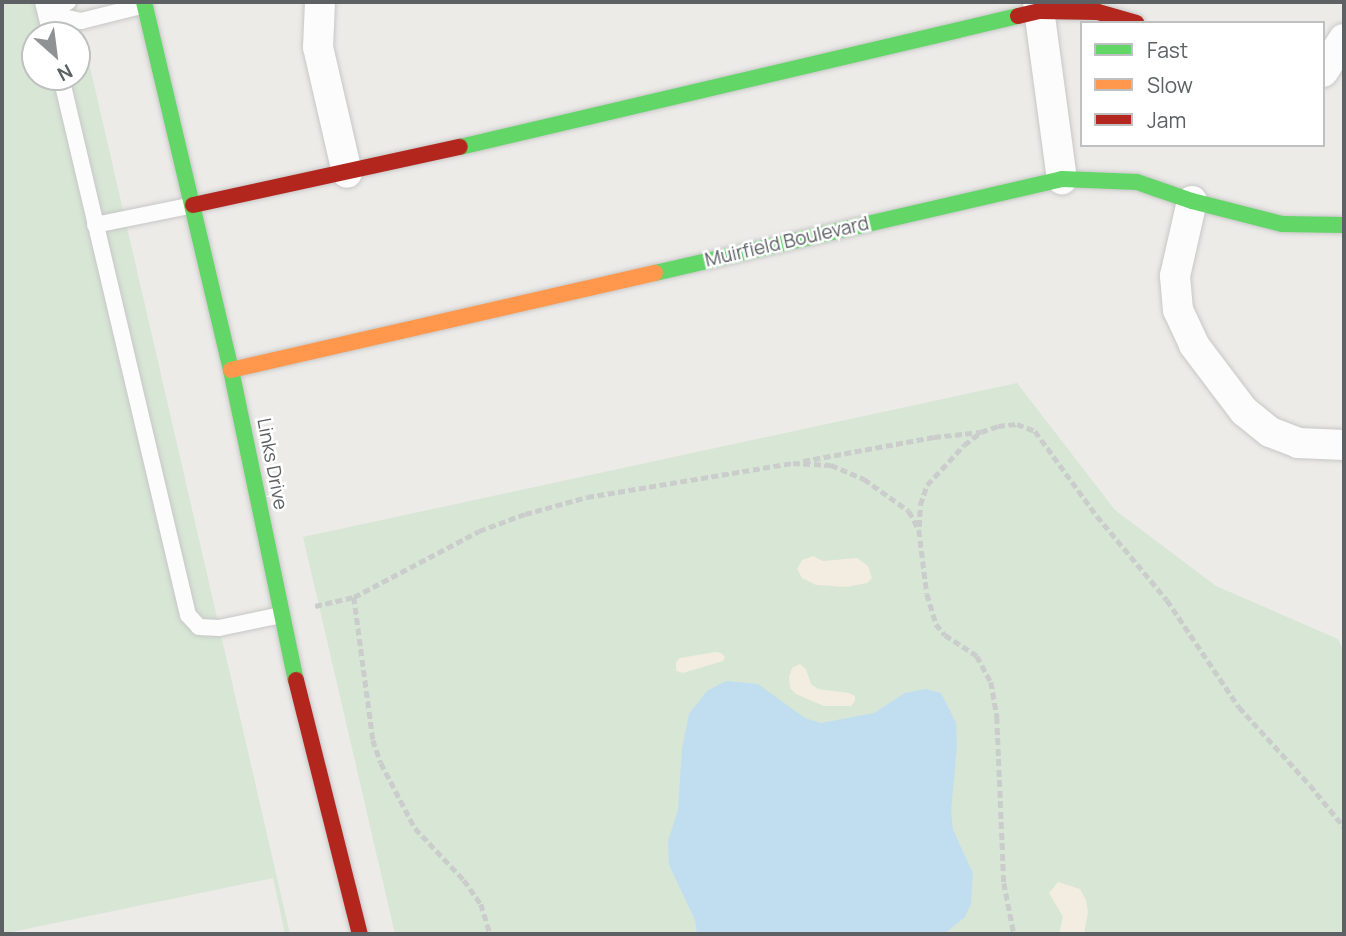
<!DOCTYPE html>
<style>
body{margin:0}
#map{position:relative;width:1346px;height:936px;overflow:hidden;background:#ecebe8;font-family:Manrope,sans-serif}
div>[style]{position:absolute}
.green>*{inset:0;background:#d7e6d5}
.sand>*{inset:0;background:#f2ede0}
.water>*{inset:0;background:#c1def0}
.path>*{height:4.5px;margin-top:-2.25px;transform-origin:0;background:repeating-linear-gradient(90deg,#cacdcb 0 7px,transparent 0 10.5px)}
.roads{filter:drop-shadow(0 0 2px #c7c7c7) drop-shadow(0 0 2px #c7c7c7)}
.lane>*{height:16px;margin:-8px;padding:0 8px;transform-origin:8px;border-radius:8px;background:#fcfcfc}
.street>*{height:30px;margin:-15px;padding:0 15px;transform-origin:15px;border-radius:15px;background:#fcfcfc}
.fast>*{height:16px;margin:-8px;padding:0 8px;transform-origin:8px;border-radius:8px;background:#63d668}
.slow>*{height:16px;margin:-8px;padding:0 8px;transform-origin:8px;border-radius:8px;background:#ff974d}
.jam>*{height:16px;margin:-8px;padding:0 8px;transform-origin:8px;border-radius:8px;background:#b3261e}
span{translate:-50% -50%;white-space:nowrap;text-align:center;line-height:1.15;-webkit-text-stroke:5px #fff;paint-order:stroke}
.street-label{font-size:19px;color:#5d6164}
.frame{position:absolute;inset:0;border:4px solid #5d6164;pointer-events:none}
.legend{position:absolute;left:1080px;top:21px;width:245px;height:126px;box-sizing:border-box;background:#fff;border:2px solid #bec0c1;margin:0;padding:9px 12px;list-style:none;font-size:21px;color:#5d6164}
.legend li{display:flex;align-items:center;gap:14px;height:35px}
.legend b{width:35px;border:2px solid #bec0c1}
.north{position:absolute;left:21px;top:21px;width:70px;height:70px;box-sizing:border-box;background:#fff;border:2px solid #bec0c1;border-radius:50%;rotate:152deg;font-size:19px;font-weight:700;line-height:28px;text-align:center;color:#5d6164}
.north::after{content:'';display:block;margin:auto;width:24px;height:32px;background:#8f9192;clip-path:polygon(50% 0,100% 100%,50% 72%,0 100%)}
</style>
<div id="map">
<div class="green">
<div style="clip-path:polygon(evenodd,2px 2px,75px 2px,290px 934px,285px 934px,273px 878px,2px 934px,2px 2px,35px 35px,77px 35px,77px 77px,35px 77px,35px 35px)"></div>
<div style="clip-path:polygon(1017px 383px,1115px 510px,1216px 586px,1338px 639px,1344px 652px,1344px 934px,395px 934px,303px 537px)"></div>
</div>
<div class="sand">
<div style="clip-path:polygon(813px 556px,823px 561px,857px 558px,868px 566px,872px 578px,867px 583px,847px 587px,816px 585px,802px 578px,797px 569px,802px 560px)"></div>
<div style="clip-path:polygon(715px 652px,721px 653px,725px 657px,723px 661px,683px 673px,676px 671px,676px 662px,680px 658px)"></div>
<div style="clip-path:polygon(800px 664px,806px 669px,811px 684px,818px 689px,849px 693px,855px 696px,855px 701px,851px 706px,824px 706px,796px 694px,790px 688px,789px 677px,792px 668px)"></div>
<div style="clip-path:polygon(1058px 882px,1080px 889px,1086px 900px,1088px 912px,1084px 934px,1059px 934px,1063px 917px,1049px 893px)"></div>
</div>
<div class="water">
<div style="clip-path:polygon(726px 681px,758px 684px,805px 718px,821px 723px,874px 713px,905px 693px,926px 689px,941px 693px,956px 723px,957px 746px,951px 812px,953px 830px,973px 873px,971px 904px,965px 917px,944px 934px,697px 934px,695px 920px,669px 865px,668px 841px,678px 810px,682px 749px,689px 714px,707px 691px)"></div>
</div>
<div class="path">
<div style="left:803px;top:461px;width:133px;rotate:-10.4deg"></div>
<div style="left:934px;top:437px;width:47px;rotate:-6.1deg"></div>
<div style="left:919px;top:527px;width:22px;rotate:-87deg"></div>
<div style="left:920px;top:505px;width:21px;rotate:-71deg"></div>
<div style="left:927px;top:485px;width:54px;rotate:-47.2deg"></div>
<div style="left:964px;top:445px;width:21px;rotate:-37deg"></div>
<div style="left:981px;top:432px;width:18px;rotate:-19deg"></div>
<div style="left:998px;top:426px;width:19px;rotate:-6deg"></div>
<div style="left:1017px;top:424px;width:19px;rotate:21deg"></div>
<div style="left:1035px;top:431px;width:105px;rotate:53.9deg"></div>
<div style="left:1097px;top:516px;width:109px;rotate:50.2deg"></div>
<div style="left:1167px;top:600px;width:129px;rotate:56.1deg"></div>
<div style="left:1239px;top:707px;width:105px;rotate:47.7deg"></div>
<div style="left:1310px;top:785px;width:54px;rotate:51deg"></div>
<div style="left:354px;top:597px;width:141px;rotate:-27.8deg"></div>
<div style="left:479px;top:531px;width:49px;rotate:-20.3deg"></div>
<div style="left:525px;top:514px;width:64px;rotate:-15.3deg"></div>
<div style="left:587px;top:497px;width:209px;rotate:-9.4deg"></div>
<div style="left:793px;top:463px;width:38px;rotate:3deg"></div>
<div style="left:831px;top:465px;width:36px;rotate:23deg"></div>
<div style="left:864px;top:479px;width:55px;rotate:35.4deg"></div>
<div style="left:909px;top:511px;width:21px;rotate:62deg"></div>
<div style="left:919px;top:530px;width:64px;rotate:82.9deg"></div>
<div style="left:927px;top:594px;width:31px;rotate:73deg"></div>
<div style="left:936px;top:624px;width:14px;rotate:51deg"></div>
<div style="left:945px;top:635px;width:38px;rotate:33deg"></div>
<div style="left:977px;top:656px;width:30px;rotate:62deg"></div>
<div style="left:991px;top:682px;width:36px;rotate:80deg"></div>
<div style="left:997px;top:717px;width:166px;rotate:87.6deg"></div>
<div style="left:1004px;top:883px;width:52px;rotate:78.9deg"></div>
<div style="left:315px;top:606px;width:40px;rotate:-13deg"></div>
<div style="left:354px;top:597px;width:144px;rotate:82.4deg"></div>
<div style="left:373px;top:740px;width:24px;rotate:71deg"></div>
<div style="left:381px;top:763px;width:73px;rotate:62.4deg"></div>
<div style="left:415px;top:828px;width:71px;rotate:46.7deg"></div>
<div style="left:464px;top:880px;width:29px;rotate:55deg"></div>
<div style="left:481px;top:904px;width:31px;rotate:73deg"></div>
</div>
<div class="roads">
<div class="lane">
<div style="left:43px;top:2px;width:34px;rotate:76deg"></div>
<div style="left:46px;top:13px;width:36px;rotate:13deg"></div>
<div style="left:81px;top:21px;width:66px;rotate:-14deg"></div>
<div style="left:46px;top:13px;width:25px;rotate:-27deg"></div>
<div style="left:61px;top:77px;width:553px;rotate:76.72deg"></div>
<div style="left:188px;top:615px;width:16px;rotate:47deg"></div>
<div style="left:199px;top:627px;width:20px;rotate:3deg"></div>
<div style="left:219px;top:628px;width:63px;rotate:-11.8deg"></div>
<div style="left:95px;top:225px;width:100px;rotate:-11.5deg"></div>
</div>
<div class="street">
<div style="left:320px;top:2px;width:45px;rotate:92.5deg"></div>
<div style="left:318px;top:47px;width:129px;rotate:77deg"></div>
<div style="left:1038px;top:2px;width:179px;rotate:82.3deg"></div>
<div style="left:1323px;top:72px;width:39px;rotate:-58deg"></div>
<div style="left:1192px;top:201px;width:77px;rotate:102.8deg"></div>
<div style="left:1175px;top:276px;width:34px;rotate:85deg"></div>
<div style="left:1178px;top:310px;width:38px;rotate:65deg"></div>
<div style="left:1194px;top:345px;width:83px;rotate:52.9deg"></div>
<div style="left:1244px;top:411px;width:33px;rotate:39deg"></div>
<div style="left:1270px;top:432px;width:30px;rotate:21deg"></div>
<div style="left:1298px;top:443px;width:46px;rotate:2.5deg"></div>
</div>
<div class="fast">
<div style="left:144px;top:2px;width:378px;rotate:76.7deg"></div>
<div style="left:231px;top:370px;width:317px;rotate:78.2deg"></div>
<div style="left:460px;top:147px;width:573px;rotate:-13.21deg"></div>
<div style="left:655px;top:273px;width:418px;rotate:-13deg"></div>
<div style="left:1062px;top:179px;width:75px;rotate:2.3deg"></div>
<div style="left:1137px;top:182px;width:58px;rotate:19.1deg"></div>
<div style="left:1192px;top:201px;width:93px;rotate:14.3deg"></div>
<div style="left:1282px;top:224px;width:62px;rotate:0.9deg"></div>
</div>
<div class="slow">
<div style="left:231px;top:370px;width:435px;rotate:-12.9deg"></div>
</div>
<div class="jam">
<div style="left:1018px;top:16px;width:23px;rotate:-13deg"></div>
<div style="left:1040px;top:11px;width:58px;rotate:1deg"></div>
<div style="left:1098px;top:12px;width:40px;rotate:16deg"></div>
<div style="left:193px;top:205px;width:273px;rotate:-12.3deg"></div>
<div style="left:296px;top:680px;width:262px;rotate:75.9deg"></div>
</div>
</div>
<div class="street-label">
<span style="left:787px;top:242px;rotate:-13deg">Muirfield Boulevard</span>
<span style="left:272px;top:464px;rotate:79deg">Links Drive</span>
</div>
<div class="frame"></div>
<ul class="legend">
<li><b style="height:9px;background:#63d668"></b>Fast</li>
<li><b style="height:9px;background:#ff974d"></b>Slow</li>
<li><b style="height:9px;background:#b3261e"></b>Jam</li>
</ul>
<div class="north">N</div>
</div>
